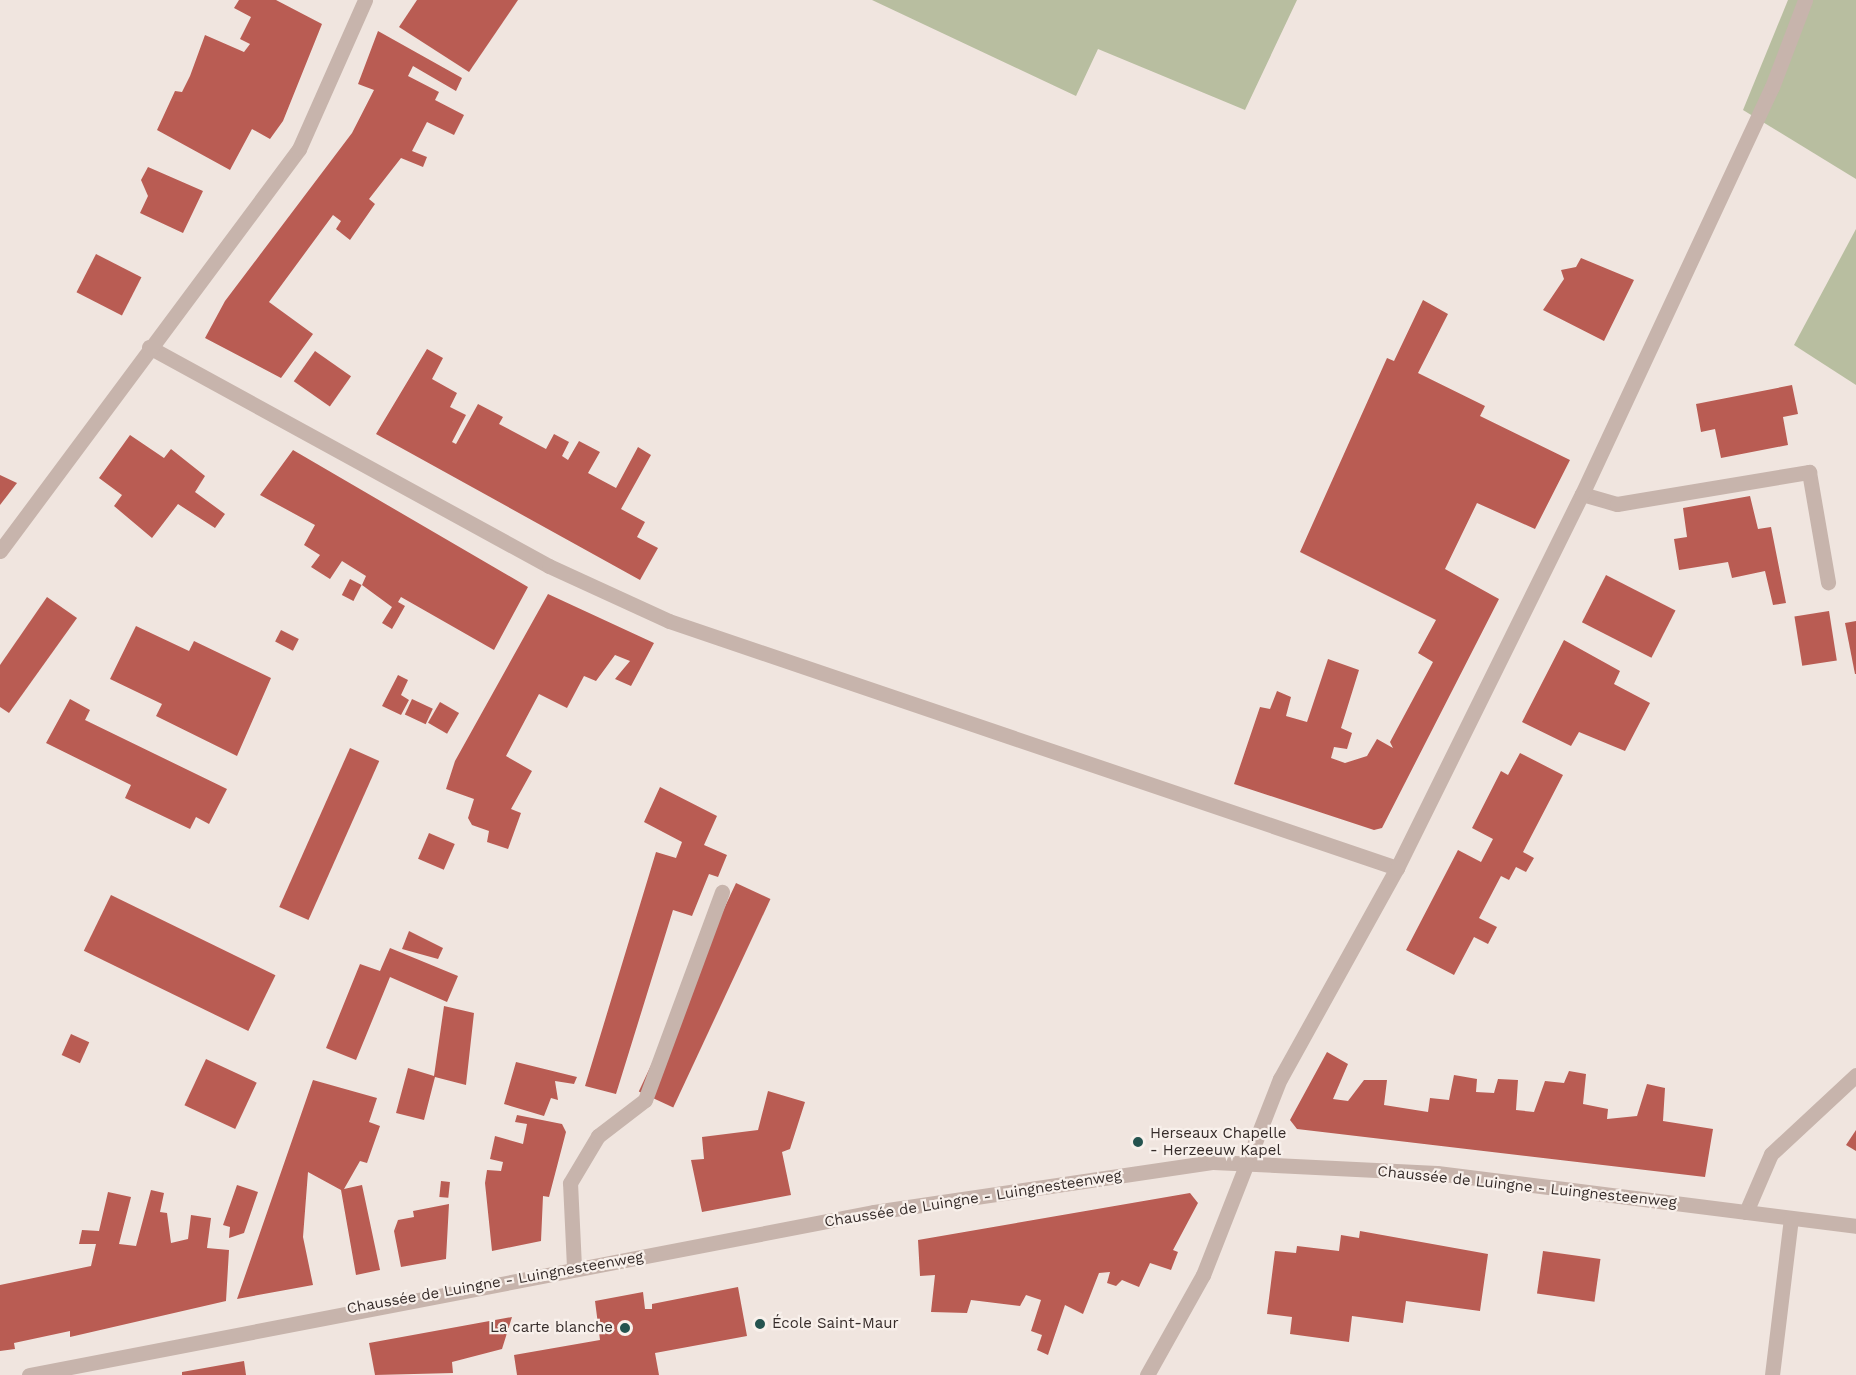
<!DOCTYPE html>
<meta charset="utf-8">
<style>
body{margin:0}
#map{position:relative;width:1856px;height:1375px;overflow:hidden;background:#f0e5df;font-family:"Work Sans",sans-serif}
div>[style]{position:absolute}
.green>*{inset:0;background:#b8bea0}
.building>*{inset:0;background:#b95c53;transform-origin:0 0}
.minor>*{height:15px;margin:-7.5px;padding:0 7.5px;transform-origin:7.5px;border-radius:7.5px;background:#c7b4ac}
.dots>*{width:16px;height:16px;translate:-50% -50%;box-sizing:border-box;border:3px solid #f8f0eb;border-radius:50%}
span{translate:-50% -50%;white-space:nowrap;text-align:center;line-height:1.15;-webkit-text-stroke:4.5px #f8f0eb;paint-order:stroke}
.poi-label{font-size:15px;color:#362c2a}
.left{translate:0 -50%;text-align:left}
.right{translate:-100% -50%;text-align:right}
.street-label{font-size:15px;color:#362c2a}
</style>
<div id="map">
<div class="green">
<div style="clip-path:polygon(872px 0,1297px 0,1245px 110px,1098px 49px,1076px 96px)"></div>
<div style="clip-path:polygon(1788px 0,1856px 0,1856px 179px,1743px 110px)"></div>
<div style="clip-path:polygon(1856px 229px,1856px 385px,1794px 345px)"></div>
</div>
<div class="building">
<div style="clip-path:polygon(239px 0,276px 0,322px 24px,283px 121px,270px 139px,252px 129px,230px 170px,157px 130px,175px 91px,182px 92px,190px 76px,205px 35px,244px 52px,250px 44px,240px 39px,251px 17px,234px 8px)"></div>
<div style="clip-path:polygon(417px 0,518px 0,469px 72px,399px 27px)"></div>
<div style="clip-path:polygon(378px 31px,462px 78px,456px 91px,413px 66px,408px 76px,439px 92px,435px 100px,464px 115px,454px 135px,427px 122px,412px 151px,427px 157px,423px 167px,401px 158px,369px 199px,375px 204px,350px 240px,336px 229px,341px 221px,333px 215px,269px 302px,313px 334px,281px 378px,205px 338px,225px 301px,352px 133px,374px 90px,358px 84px)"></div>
<div style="clip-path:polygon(148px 167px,203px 191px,183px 233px,140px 213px,148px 196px,141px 180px)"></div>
<div style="left:96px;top:254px;width:51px;height:43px;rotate:27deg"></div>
<div style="clip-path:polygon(1581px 258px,1634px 280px,1604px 341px,1543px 310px,1564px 279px,1561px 270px,1576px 267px)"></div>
<div style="clip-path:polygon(1423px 300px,1448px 314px,1418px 373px,1485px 406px,1480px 416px,1570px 460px,1535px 529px,1477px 503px,1445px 569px,1499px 599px,1382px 828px,1374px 830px,1234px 784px,1260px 707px,1270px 709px,1277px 691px,1291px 697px,1286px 716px,1307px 722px,1328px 659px,1359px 670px,1341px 728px,1352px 733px,1347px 749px,1334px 747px,1331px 758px,1345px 763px,1367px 756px,1377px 739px,1393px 748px,1390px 742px,1433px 662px,1418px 653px,1436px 620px,1300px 552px,1387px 358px,1394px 361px)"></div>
<div style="clip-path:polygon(427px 349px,443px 358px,432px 379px,457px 393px,450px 407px,466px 415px,452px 442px,456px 444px,478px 404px,503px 417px,499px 424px,546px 449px,554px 434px,569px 442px,562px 456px,568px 460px,579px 441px,600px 452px,588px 473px,616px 488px,638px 447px,651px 455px,621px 509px,645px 522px,637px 537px,658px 548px,640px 580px,376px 434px)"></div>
<div style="left:315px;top:351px;width:44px;height:37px;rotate:35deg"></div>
<div style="clip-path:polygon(1792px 385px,1798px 414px,1783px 417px,1788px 445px,1721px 458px,1715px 429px,1701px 432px,1696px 404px)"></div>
<div style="clip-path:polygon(130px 435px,164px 458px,171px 449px,205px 476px,195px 492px,225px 514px,215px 528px,178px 504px,152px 538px,114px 506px,122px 495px,99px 478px)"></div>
<div style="clip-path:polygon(293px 450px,528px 587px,494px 650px,401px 597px,398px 602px,405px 606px,392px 629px,382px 623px,392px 607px,362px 585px,366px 576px,342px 561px,330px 579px,311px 567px,320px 555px,304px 545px,315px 525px,260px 495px)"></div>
<div style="clip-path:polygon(0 475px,17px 483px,0 505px)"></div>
<div style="clip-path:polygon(1750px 496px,1758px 529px,1771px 527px,1786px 603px,1773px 605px,1765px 571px,1732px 578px,1728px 562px,1679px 570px,1674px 539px,1687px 537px,1683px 508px)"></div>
<div style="left:1606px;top:575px;width:78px;height:53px;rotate:27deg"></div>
<div style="left:350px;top:579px;width:13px;height:18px;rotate:27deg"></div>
<div style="clip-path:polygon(548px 594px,654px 643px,631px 686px,615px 679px,630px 661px,615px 655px,596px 681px,584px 676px,567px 708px,539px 694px,506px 756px,532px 771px,511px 809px,521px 813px,508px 849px,487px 842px,489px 831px,472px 825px,468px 818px,474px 799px,446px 789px,455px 761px)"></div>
<div style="clip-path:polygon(47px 597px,77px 618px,9px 713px,0 707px,0 665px)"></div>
<div style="left:1829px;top:611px;width:50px;height:35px;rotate:81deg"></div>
<div style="clip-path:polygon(1856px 621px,1856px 674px,1855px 674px,1845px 623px)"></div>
<div style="clip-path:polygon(136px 626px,189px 651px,194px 641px,271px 678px,237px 756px,156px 716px,162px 704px,110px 679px)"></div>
<div style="left:281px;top:630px;width:20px;height:13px;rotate:27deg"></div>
<div style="clip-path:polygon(1564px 640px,1620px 671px,1614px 684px,1650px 703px,1625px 751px,1579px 732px,1571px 746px,1522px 722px)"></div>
<div style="clip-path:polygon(398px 675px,408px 680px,401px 695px,409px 700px,401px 715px,382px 706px)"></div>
<div style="clip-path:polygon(70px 699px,90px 710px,85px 720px,227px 789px,209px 824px,196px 817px,190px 829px,125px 798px,131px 785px,46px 743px)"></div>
<div style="left:412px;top:699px;width:23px;height:17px;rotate:25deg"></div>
<div style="left:440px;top:702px;width:22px;height:24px;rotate:30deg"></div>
<div style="left:350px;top:748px;width:32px;height:174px;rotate:24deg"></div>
<div style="clip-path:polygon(1520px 753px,1563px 775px,1523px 852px,1534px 858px,1526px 872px,1516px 867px,1509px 880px,1501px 876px,1479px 918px,1497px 927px,1488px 944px,1474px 937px,1454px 975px,1406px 950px,1458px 850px,1481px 862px,1493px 839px,1472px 828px,1501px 771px,1508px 775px)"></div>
<div style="clip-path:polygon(660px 787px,717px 816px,704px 845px,727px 855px,718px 877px,709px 874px,692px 916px,673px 910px,616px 1094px,585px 1086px,656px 852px,676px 858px,682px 842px,644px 822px)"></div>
<div style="left:429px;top:833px;width:28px;height:28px;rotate:23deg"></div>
<div style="left:736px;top:883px;width:38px;height:230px;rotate:25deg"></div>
<div style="left:111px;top:895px;width:183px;height:62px;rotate:26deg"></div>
<div style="clip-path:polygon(409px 931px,443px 948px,438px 959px,402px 949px)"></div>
<div style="clip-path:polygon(390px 948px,458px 976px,447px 1002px,390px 977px,356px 1060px,326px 1048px,360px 964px,380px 971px)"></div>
<div style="clip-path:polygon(444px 1006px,474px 1013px,466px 1085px,435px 1077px,424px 1120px,396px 1113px,408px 1068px,434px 1076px)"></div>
<div style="left:71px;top:1034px;width:20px;height:23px;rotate:24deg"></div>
<div style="clip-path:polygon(1327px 1052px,1348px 1064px,1333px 1099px,1348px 1101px,1364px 1080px,1387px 1080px,1384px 1105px,1428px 1112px,1430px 1098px,1449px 1100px,1454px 1075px,1477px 1079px,1476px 1092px,1494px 1093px,1498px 1079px,1518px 1080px,1516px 1110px,1534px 1112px,1545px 1081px,1564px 1083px,1569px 1071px,1586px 1074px,1583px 1104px,1608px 1109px,1607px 1119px,1637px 1116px,1647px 1084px,1665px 1088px,1663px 1121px,1713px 1129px,1705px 1177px,1297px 1129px,1290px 1120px)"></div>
<div style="left:206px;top:1059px;width:56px;height:51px;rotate:25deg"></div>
<div style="clip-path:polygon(516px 1062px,577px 1077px,574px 1084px,555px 1081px,558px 1100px,551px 1098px,544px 1116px,504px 1104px)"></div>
<div style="clip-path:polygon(313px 1080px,377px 1098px,369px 1122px,380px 1126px,367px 1163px,360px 1161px,344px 1189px,362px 1185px,380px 1270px,356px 1275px,341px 1190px,308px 1172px,303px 1237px,313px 1285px,237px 1299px)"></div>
<div style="clip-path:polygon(768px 1091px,805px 1102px,790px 1149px,782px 1152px,791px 1195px,702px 1212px,691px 1160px,704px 1159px,702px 1137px,758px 1130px)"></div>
<div style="clip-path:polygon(517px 1115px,562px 1124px,566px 1132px,549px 1197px,543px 1196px,541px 1241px,492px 1251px,485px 1183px,487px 1170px,501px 1171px,503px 1162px,490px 1159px,495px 1136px,523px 1144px,527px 1124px,515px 1122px)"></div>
<div style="clip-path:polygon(1856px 1130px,1856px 1151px,1846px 1145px)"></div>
<div style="left:441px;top:1181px;width:9px;height:16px;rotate:6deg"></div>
<div style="clip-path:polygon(237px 1185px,258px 1192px,244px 1233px,229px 1238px,230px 1227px,223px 1225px)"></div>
<div style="clip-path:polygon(151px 1190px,164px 1193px,160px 1212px,167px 1213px,171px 1243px,188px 1239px,191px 1215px,211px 1218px,207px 1248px,229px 1250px,226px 1301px,70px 1337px,70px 1331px,14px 1343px,15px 1349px,0 1351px,0 1285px,91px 1266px,96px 1244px,79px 1244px,82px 1230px,99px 1231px,108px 1192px,131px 1197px,119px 1244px,136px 1246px)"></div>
<div style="clip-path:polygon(1190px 1193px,1198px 1203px,1173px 1250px,1178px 1252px,1171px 1270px,1150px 1263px,1139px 1287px,1122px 1280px,1116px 1286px,1107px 1283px,1110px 1272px,1099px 1273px,1083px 1314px,1065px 1305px,1048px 1355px,1037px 1350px,1042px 1335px,1031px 1331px,1041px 1300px,1026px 1295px,1020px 1306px,971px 1300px,967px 1313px,931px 1312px,935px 1275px,920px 1276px,918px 1240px)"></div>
<div style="clip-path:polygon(449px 1204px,446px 1259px,401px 1267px,394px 1231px,398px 1220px,414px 1217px,413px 1211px)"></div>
<div style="clip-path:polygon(1360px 1231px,1488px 1254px,1480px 1311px,1406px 1301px,1403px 1323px,1352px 1316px,1349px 1342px,1290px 1334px,1292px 1317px,1267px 1314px,1275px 1251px,1296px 1253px,1297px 1246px,1339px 1251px,1341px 1235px,1359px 1238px)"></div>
<div style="left:1543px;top:1251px;width:58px;height:43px;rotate:8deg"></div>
<div style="clip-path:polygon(738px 1287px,747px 1336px,655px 1353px,659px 1375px,517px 1375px,514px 1355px,600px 1340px,595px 1301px,643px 1292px,645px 1309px,652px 1309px,652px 1304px)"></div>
<div style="clip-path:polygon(512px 1317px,502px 1349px,452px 1362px,453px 1373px,375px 1375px,369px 1343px)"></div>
<div style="clip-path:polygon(244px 1361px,246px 1375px,182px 1375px,182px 1372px)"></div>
</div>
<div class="minor">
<div style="left:149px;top:347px;width:456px;rotate:28.7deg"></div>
<div style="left:549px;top:566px;width:132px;rotate:24.6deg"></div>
<div style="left:669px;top:621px;width:769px;rotate:18.74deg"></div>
<div style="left:1582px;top:494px;width:36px;rotate:16deg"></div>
<div style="left:1617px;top:504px;width:195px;rotate:-9.5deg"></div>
<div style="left:1809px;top:472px;width:112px;rotate:80.2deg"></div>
<div style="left:0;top:551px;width:501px;rotate:-53.36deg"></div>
<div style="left:299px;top:149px;width:163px;rotate:-66.1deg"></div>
<div style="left:1746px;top:1212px;width:63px;rotate:-66.7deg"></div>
<div style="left:1771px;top:1154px;width:116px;rotate:-42.9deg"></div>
<div style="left:574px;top:1267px;width:84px;rotate:-92.7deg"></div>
<div style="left:570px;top:1183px;width:55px;rotate:-59.2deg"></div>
<div style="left:598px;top:1136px;width:59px;rotate:-37.5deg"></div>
<div style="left:645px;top:1100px;width:222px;rotate:-69.7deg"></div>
<div style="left:29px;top:1375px;width:861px;rotate:-10.92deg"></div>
<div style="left:874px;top:1212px;width:343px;rotate:-8.4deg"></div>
<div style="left:1213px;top:1162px;width:224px;rotate:2.8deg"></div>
<div style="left:1437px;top:1173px;width:422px;rotate:7.2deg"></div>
<div style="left:1147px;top:1375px;width:115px;rotate:-60.8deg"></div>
<div style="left:1203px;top:1275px;width:211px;rotate:-68.6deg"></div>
<div style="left:1280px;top:1079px;width:241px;rotate:-61deg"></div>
<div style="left:1397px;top:868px;width:417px;rotate:-63.7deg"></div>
<div style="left:1582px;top:494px;width:449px;rotate:-65deg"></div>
<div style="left:1772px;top:87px;width:93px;rotate:-69.2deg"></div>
<div style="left:1772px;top:1375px;width:158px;rotate:-83.1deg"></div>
</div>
<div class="dots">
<div style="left:1138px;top:1142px;background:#24534f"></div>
<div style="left:760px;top:1324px;background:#24534f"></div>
<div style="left:625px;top:1328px;background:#24534f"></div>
</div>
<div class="poi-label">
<span class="left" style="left:1150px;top:1142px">Herseaux Chapelle<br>- Herzeeuw Kapel</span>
<span class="left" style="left:772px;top:1324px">École Saint-Maur</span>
<span class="right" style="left:613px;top:1328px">La carte blanche</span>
</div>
<div class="street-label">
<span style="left:1527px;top:1187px;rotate:6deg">Chaussée de Luingne - Luingnesteenweg</span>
<span style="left:973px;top:1199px;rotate:-9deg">Chaussée de Luingne - Luingnesteenweg</span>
<span style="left:495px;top:1283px;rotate:-10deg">Chaussée de Luingne - Luingnesteenweg</span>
</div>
</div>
